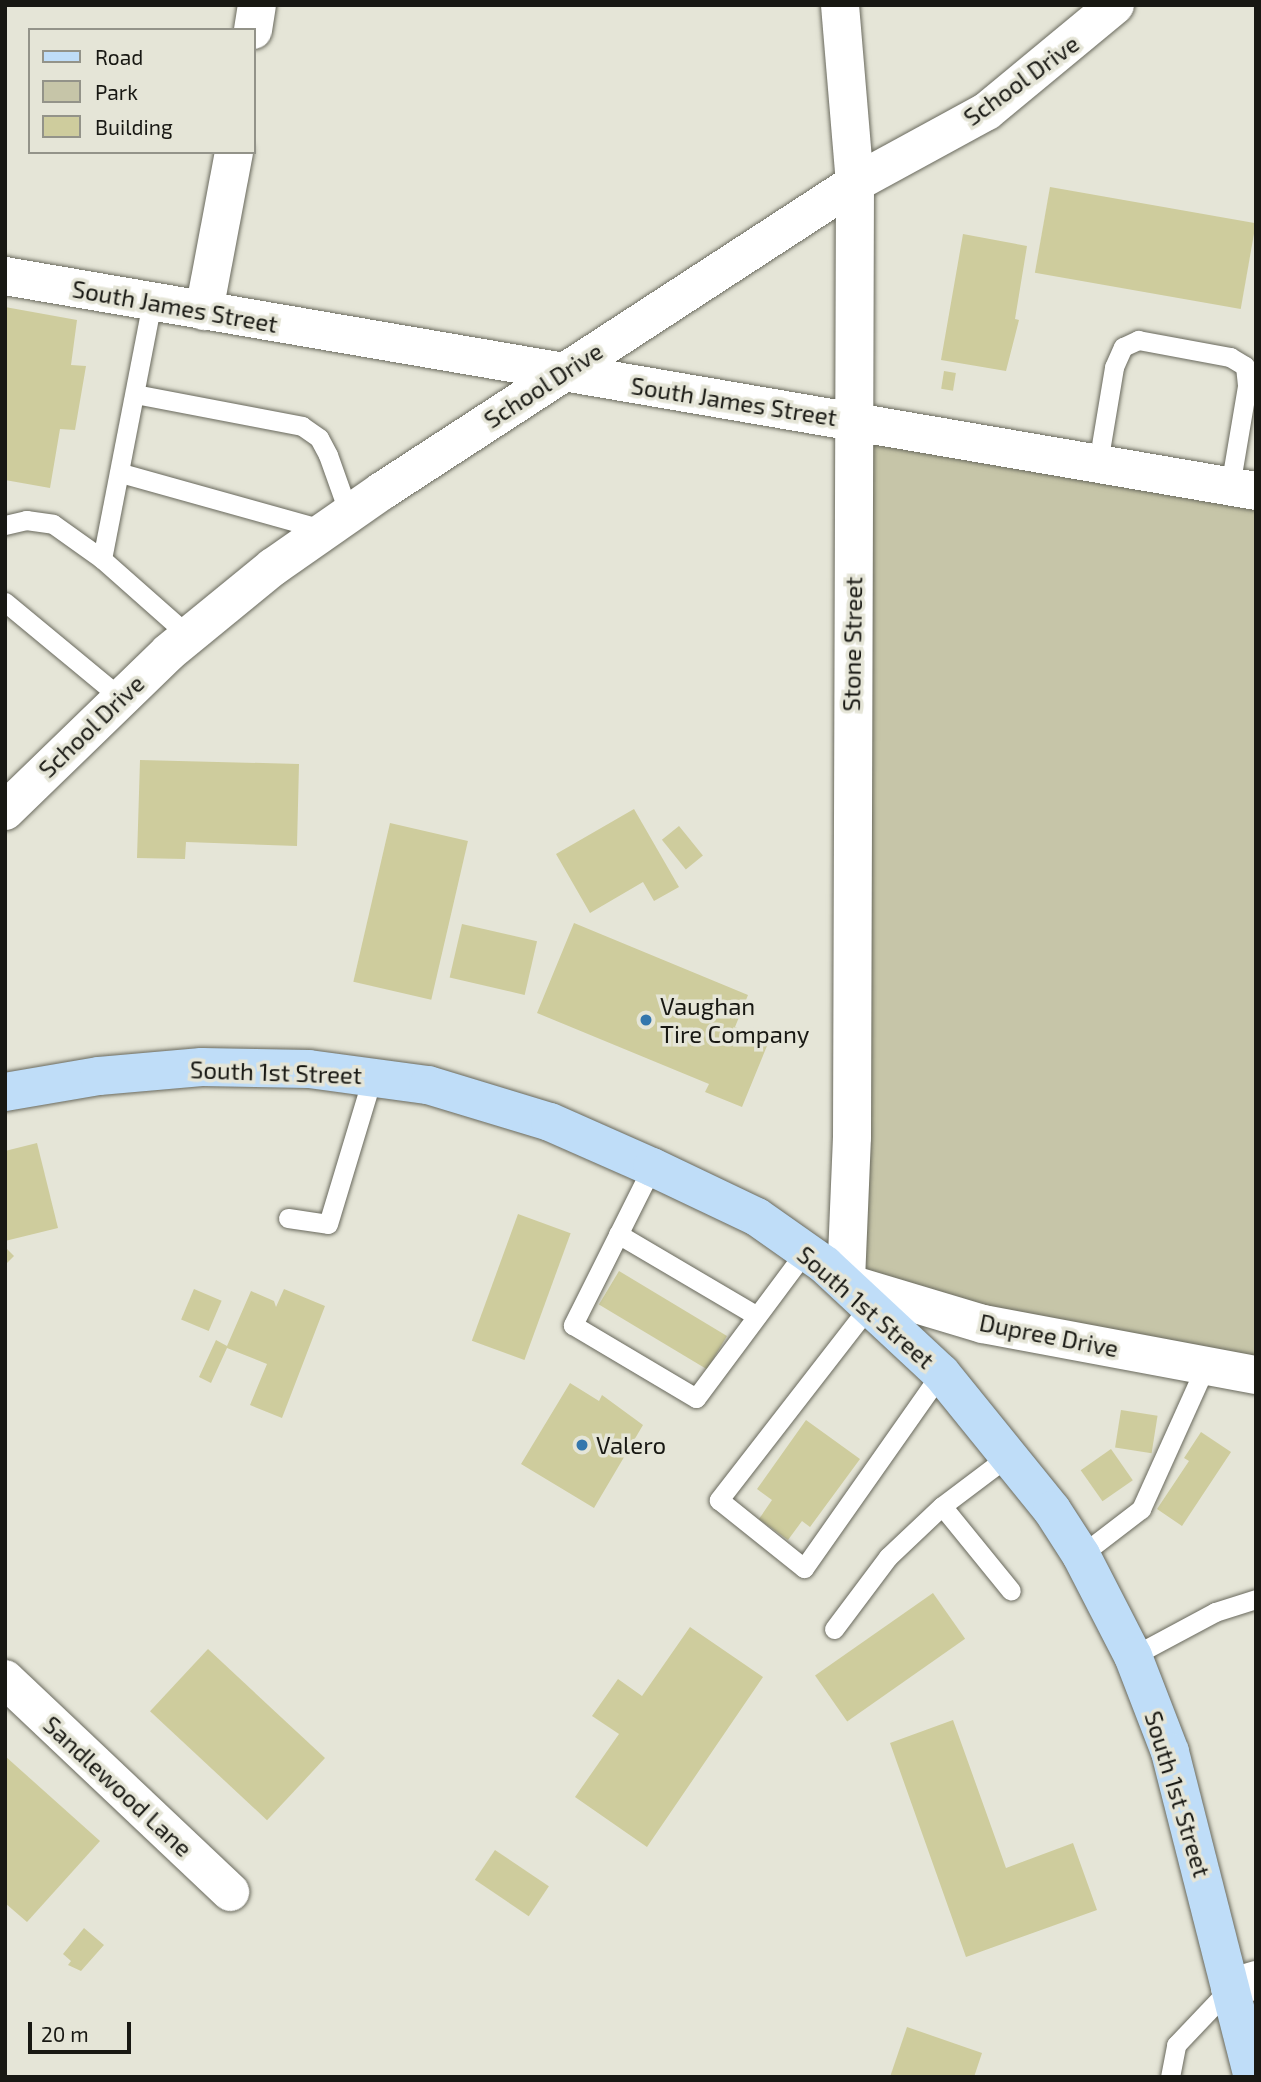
<!DOCTYPE html>
<style>
body{margin:0}
#map{position:relative;width:1261px;height:2082px;overflow:hidden;background:#e5e5d7;font-family:"Exo 2",sans-serif}
div>[style]{position:absolute}
.green>*{inset:0;background:#c6c5a8}
.building>*{inset:0;background:#cecc9d;transform-origin:0 0}
.roads{filter:drop-shadow(0 0 2px #69695d) drop-shadow(0 0 2px #69695d)}
.lane>*{height:19px;margin:-9.5px;padding:0 9.5px;transform-origin:9.5px;border-radius:9.5px;background:#fff}
.street>*{height:38px;margin:-19px;padding:0 19px;transform-origin:19px;border-radius:19px;background:#fff}
.secondary>*{height:38px;margin:-19px;padding:0 19px;transform-origin:19px;border-radius:19px;background:#fff}
.primary>*{height:38px;margin:-19px;padding:0 19px;transform-origin:19px;border-radius:19px;background:#bfddf8}
.dots>*{width:19px;height:19px;translate:-50% -50%;box-sizing:border-box;border:4px solid #e5e5d7;border-radius:50%}
span{translate:-50% -50%;white-space:nowrap;text-align:center;line-height:1.15;-webkit-text-stroke:7px #e5e5d7;paint-order:stroke}
.street-label{font-size:24px;color:#181813}
.poi-label{font-size:24px;color:#181813}
.left{translate:0 -50%;text-align:left}
.frame{position:absolute;inset:0;border:7px solid #181813;pointer-events:none}
.legend{position:absolute;left:28px;top:28px;width:228px;height:126px;box-sizing:border-box;background:#e5e5d7;border:2px solid #939389;margin:0;padding:9px 12px;list-style:none;font-size:21px;color:#181813}
.legend li{display:flex;align-items:center;gap:14px;height:35px}
.legend b{width:35px;border:2px solid #939389}
.scale{position:absolute;left:28px;top:2022px;width:103px;height:32px;box-sizing:border-box;border:4px solid #181813;border-top:0;padding-left:9px;font-size:21px;line-height:24px;white-space:nowrap;color:#181813;-webkit-text-stroke:5px #e5e5d7;paint-order:stroke}
</style>
<div id="map">
<div class="green">
<div style="clip-path:polygon(855px 420px,1256px 491px,1256px 1375px,846px 1283px)"></div>
</div>
<div class="building">
<div style="left:1050px;top:187px;width:209px;height:87px;rotate:10deg"></div>
<div style="clip-path:polygon(963px 234px,1027px 246px,1015px 319px,1019px 320px,1006px 371px,941px 360px)"></div>
<div style="clip-path:polygon(5px 307px,77px 320px,71px 365px,86px 366px,75px 430px,60px 429px,50px 488px,5px 480px)"></div>
<div style="left:944px;top:371px;width:12px;height:18px;rotate:9deg"></div>
<div style="clip-path:polygon(140px 760px,299px 764px,297px 846px,186px 842px,185px 859px,137px 858px)"></div>
<div style="clip-path:polygon(634px 809px,679px 887px,654px 901px,643px 882px,590px 913px,556px 854px)"></div>
<div style="left:390px;top:823px;width:80px;height:163px;rotate:13deg"></div>
<div style="left:679px;top:826px;width:38px;height:22px;rotate:51deg"></div>
<div style="clip-path:polygon(574px 923px,748px 995px,735px 1027px,769px 1041px,742px 1107px,705px 1092px,709px 1084px,537px 1013px)"></div>
<div style="left:462px;top:924px;width:77px;height:55px;rotate:13deg"></div>
<div style="clip-path:polygon(37px 1143px,58px 1228px,5px 1241px,5px 1151px)"></div>
<div style="left:518px;top:1214px;width:56px;height:135px;rotate:20deg"></div>
<div style="clip-path:polygon(5px 1247px,14px 1256px,5px 1265px)"></div>
<div style="left:619px;top:1271px;width:126px;height:39px;rotate:31deg"></div>
<div style="left:194px;top:1289px;width:30px;height:33px;rotate:23deg"></div>
<div style="clip-path:polygon(284px 1289px,325px 1306px,282px 1418px,250px 1405px,267px 1364px,227px 1348px,211px 1383px,199px 1377px,216px 1340px,227px 1346px,251px 1291px,274px 1301px,276px 1307px)"></div>
<div style="clip-path:polygon(570px 1383px,599px 1401px,602px 1395px,643px 1425px,594px 1508px,521px 1464px)"></div>
<div style="left:1121px;top:1410px;width:37px;height:38px;rotate:9deg"></div>
<div style="clip-path:polygon(806px 1420px,860px 1459px,810px 1527px,802px 1521px,788px 1540px,759px 1519px,772px 1500px,757px 1489px)"></div>
<div style="clip-path:polygon(1201px 1432px,1231px 1452px,1182px 1526px,1157px 1509px,1189px 1461px,1184px 1458px)"></div>
<div style="left:1111px;top:1449px;width:38px;height:37px;rotate:55deg"></div>
<div style="left:933px;top:1593px;width:56px;height:144px;rotate:55deg"></div>
<div style="clip-path:polygon(690px 1627px,763px 1677px,647px 1847px,575px 1797px,619px 1734px,592px 1716px,618px 1679px,642px 1696px)"></div>
<div style="left:208px;top:1649px;width:160px;height:85px;rotate:43deg"></div>
<div style="clip-path:polygon(953px 1720px,1006px 1868px,1073px 1843px,1097px 1910px,966px 1957px,890px 1743px)"></div>
<div style="clip-path:polygon(5px 1756px,100px 1841px,27px 1922px,5px 1903px)"></div>
<div style="left:495px;top:1850px;width:65px;height:36px;rotate:34deg"></div>
<div style="clip-path:polygon(84px 1928px,104px 1945px,81px 1971px,68px 1965px,71px 1961px,63px 1954px)"></div>
<div style="clip-path:polygon(907px 2027px,982px 2053px,974px 2077px,890px 2077px)"></div>
</div>
<div class="roads">
<div class="lane">
<div style="left:135px;top:394px;width:170px;rotate:10.8deg"></div>
<div style="left:302px;top:426px;width:21px;rotate:35deg"></div>
<div style="left:319px;top:438px;width:19px;rotate:62deg"></div>
<div style="left:328px;top:455px;width:63px;rotate:70.4deg"></div>
<div style="left:1098px;top:463px;width:97px;rotate:-80.5deg"></div>
<div style="left:1114px;top:367px;width:22px;rotate:-66deg"></div>
<div style="left:1123px;top:347px;width:17px;rotate:-25deg"></div>
<div style="left:1138px;top:340px;width:94px;rotate:10.5deg"></div>
<div style="left:1230px;top:357px;width:17px;rotate:31deg"></div>
<div style="left:1245px;top:366px;width:20px;rotate:84deg"></div>
<div style="left:1247px;top:386px;width:102px;rotate:99.6deg"></div>
<div style="left:121px;top:473px;width:212px;rotate:15.6deg"></div>
<div style="left:5px;top:525px;width:22px;rotate:-13deg"></div>
<div style="left:26px;top:520px;width:27px;rotate:8deg"></div>
<div style="left:53px;top:524px;width:60px;rotate:35.5deg"></div>
<div style="left:102px;top:559px;width:116px;rotate:41.5deg"></div>
<div style="left:102px;top:559px;width:263px;rotate:-79deg"></div>
<div style="left:5px;top:602px;width:149px;rotate:39.6deg"></div>
<div style="left:652px;top:1167px;width:177px;rotate:116.6deg"></div>
<div style="left:573px;top:1325px;width:143px;rotate:30.7deg"></div>
<div style="left:696px;top:1398px;width:182px;rotate:-53.3deg"></div>
<div style="left:288px;top:1218px;width:40px;rotate:8.5deg"></div>
<div style="left:328px;top:1224px;width:156px;rotate:-73.2deg"></div>
<div style="left:618px;top:1234px;width:161px;rotate:30.5deg"></div>
<div style="left:870px;top:1305px;width:247px;rotate:127.8deg"></div>
<div style="left:719px;top:1500px;width:109px;rotate:38.7deg"></div>
<div style="left:804px;top:1568px;width:238px;rotate:-54.9deg"></div>
<div style="left:1007px;top:1457px;width:81px;rotate:143deg"></div>
<div style="left:942px;top:1506px;width:109px;rotate:50.9deg"></div>
<div style="left:1081px;top:1555px;width:76px;rotate:-37.5deg"></div>
<div style="left:1141px;top:1509px;width:158px;rotate:-65.7deg"></div>
<div style="left:834px;top:1629px;width:90px;rotate:-53.1deg"></div>
<div style="left:888px;top:1557px;width:74px;rotate:-43.4deg"></div>
<div style="left:1133px;top:1656px;width:93px;rotate:-28.2deg"></div>
<div style="left:1215px;top:1612px;width:43px;rotate:-17.6deg"></div>
<div style="left:1170px;top:2077px;width:33px;rotate:-79deg"></div>
<div style="left:1176px;top:2045px;width:79px;rotate:-46.5deg"></div>
</div>
<div class="street">
<div style="left:840px;top:5px;width:179px;rotate:85.2deg"></div>
<div style="left:855px;top:183px;width:954px;rotate:90.18deg"></div>
<div style="left:852px;top:1137px;width:146px;rotate:92.4deg"></div>
<div style="left:846px;top:1283px;width:143px;rotate:16.7deg"></div>
<div style="left:983px;top:1324px;width:278px;rotate:10.6deg"></div>
<div style="left:253px;top:30px;width:25px;rotate:-81deg"></div>
<div style="left:204px;top:311px;width:162px;rotate:-79.3deg"></div>
<div style="left:5px;top:1679px;width:310px;rotate:43.4deg"></div>
<div style="left:1230px;top:1988px;width:27px;rotate:-17deg"></div>
</div>
<div class="secondary">
<div style="left:5px;top:276px;width:1269px;rotate:9.75deg"></div>
<div style="left:5px;top:811px;width:228px;rotate:-44.1deg"></div>
<div style="left:169px;top:652px;width:134px;rotate:-39.3deg"></div>
<div style="left:273px;top:567px;width:133px;rotate:-34.9deg"></div>
<div style="left:382px;top:491px;width:564px;rotate:-33.07deg"></div>
<div style="left:855px;top:183px;width:150px;rotate:-28.6deg"></div>
<div style="left:987px;top:111px;width:166px;rotate:-39.6deg"></div>
</div>
<div class="primary">
<div style="left:5px;top:1092px;width:95px;rotate:-9.7deg"></div>
<div style="left:99px;top:1076px;width:103px;rotate:-5deg"></div>
<div style="left:202px;top:1067px;width:107px;rotate:1.1deg"></div>
<div style="left:309px;top:1069px;width:120px;rotate:7.7deg"></div>
<div style="left:428px;top:1085px;width:127px;rotate:16.9deg"></div>
<div style="left:550px;top:1122px;width:111px;rotate:23.8deg"></div>
<div style="left:652px;top:1167px;width:116px;rotate:25.5deg"></div>
<div style="left:757px;top:1217px;width:83px;rotate:35.2deg"></div>
<div style="left:825px;top:1265px;width:158px;rotate:43deg"></div>
<div style="left:941px;top:1373px;width:176px;rotate:51deg"></div>
<div style="left:1052px;top:1510px;width:54px;rotate:57.2deg"></div>
<div style="left:1081px;top:1555px;width:114px;rotate:62.8deg"></div>
<div style="left:1133px;top:1656px;width:103px;rotate:68.9deg"></div>
<div style="left:1170px;top:1752px;width:335px;rotate:75.7deg"></div>
</div>
</div>
<div class="dots">
<div style="left:646px;top:1020px;background:#3477ad"></div>
<div style="left:582px;top:1445px;background:#3477ad"></div>
</div>
<div class="street-label">
<span style="left:1021px;top:80px;rotate:-36deg">School Drive</span>
<span style="left:175px;top:306px;rotate:10deg">South James Street</span>
<span style="left:543px;top:385px;rotate:-33deg">School Drive</span>
<span style="left:734px;top:401px;rotate:9deg">South James Street</span>
<span style="left:852px;top:644px;rotate:-89deg">Stone Street</span>
<span style="left:91px;top:726px;rotate:-44deg">School Drive</span>
<span style="left:276px;top:1072px;rotate:2deg">South 1st Street</span>
<span style="left:866px;top:1307px;rotate:41deg">South 1st Street</span>
<span style="left:1049px;top:1335px;rotate:11deg">Dupree Drive</span>
<span style="left:118px;top:1786px;rotate:43deg">Sandlewood Lane</span>
<span style="left:1178px;top:1794px;rotate:73deg">South 1st Street</span>
</div>
<div class="poi-label">
<span class="left" style="left:660px;top:1020px">Vaughan<br>Tire Company</span>
<span class="left" style="left:596px;top:1445px">Valero</span>
</div>
<div class="frame"></div>
<ul class="legend">
<li><b style="height:9px;background:#bfddf8"></b>Road</li>
<li><b style="height:19px;background:#c6c5a8"></b>Park</li>
<li><b style="height:19px;background:#cecc9d"></b>Building</li>
</ul>
<div class="scale">20 m</div>
</div>
